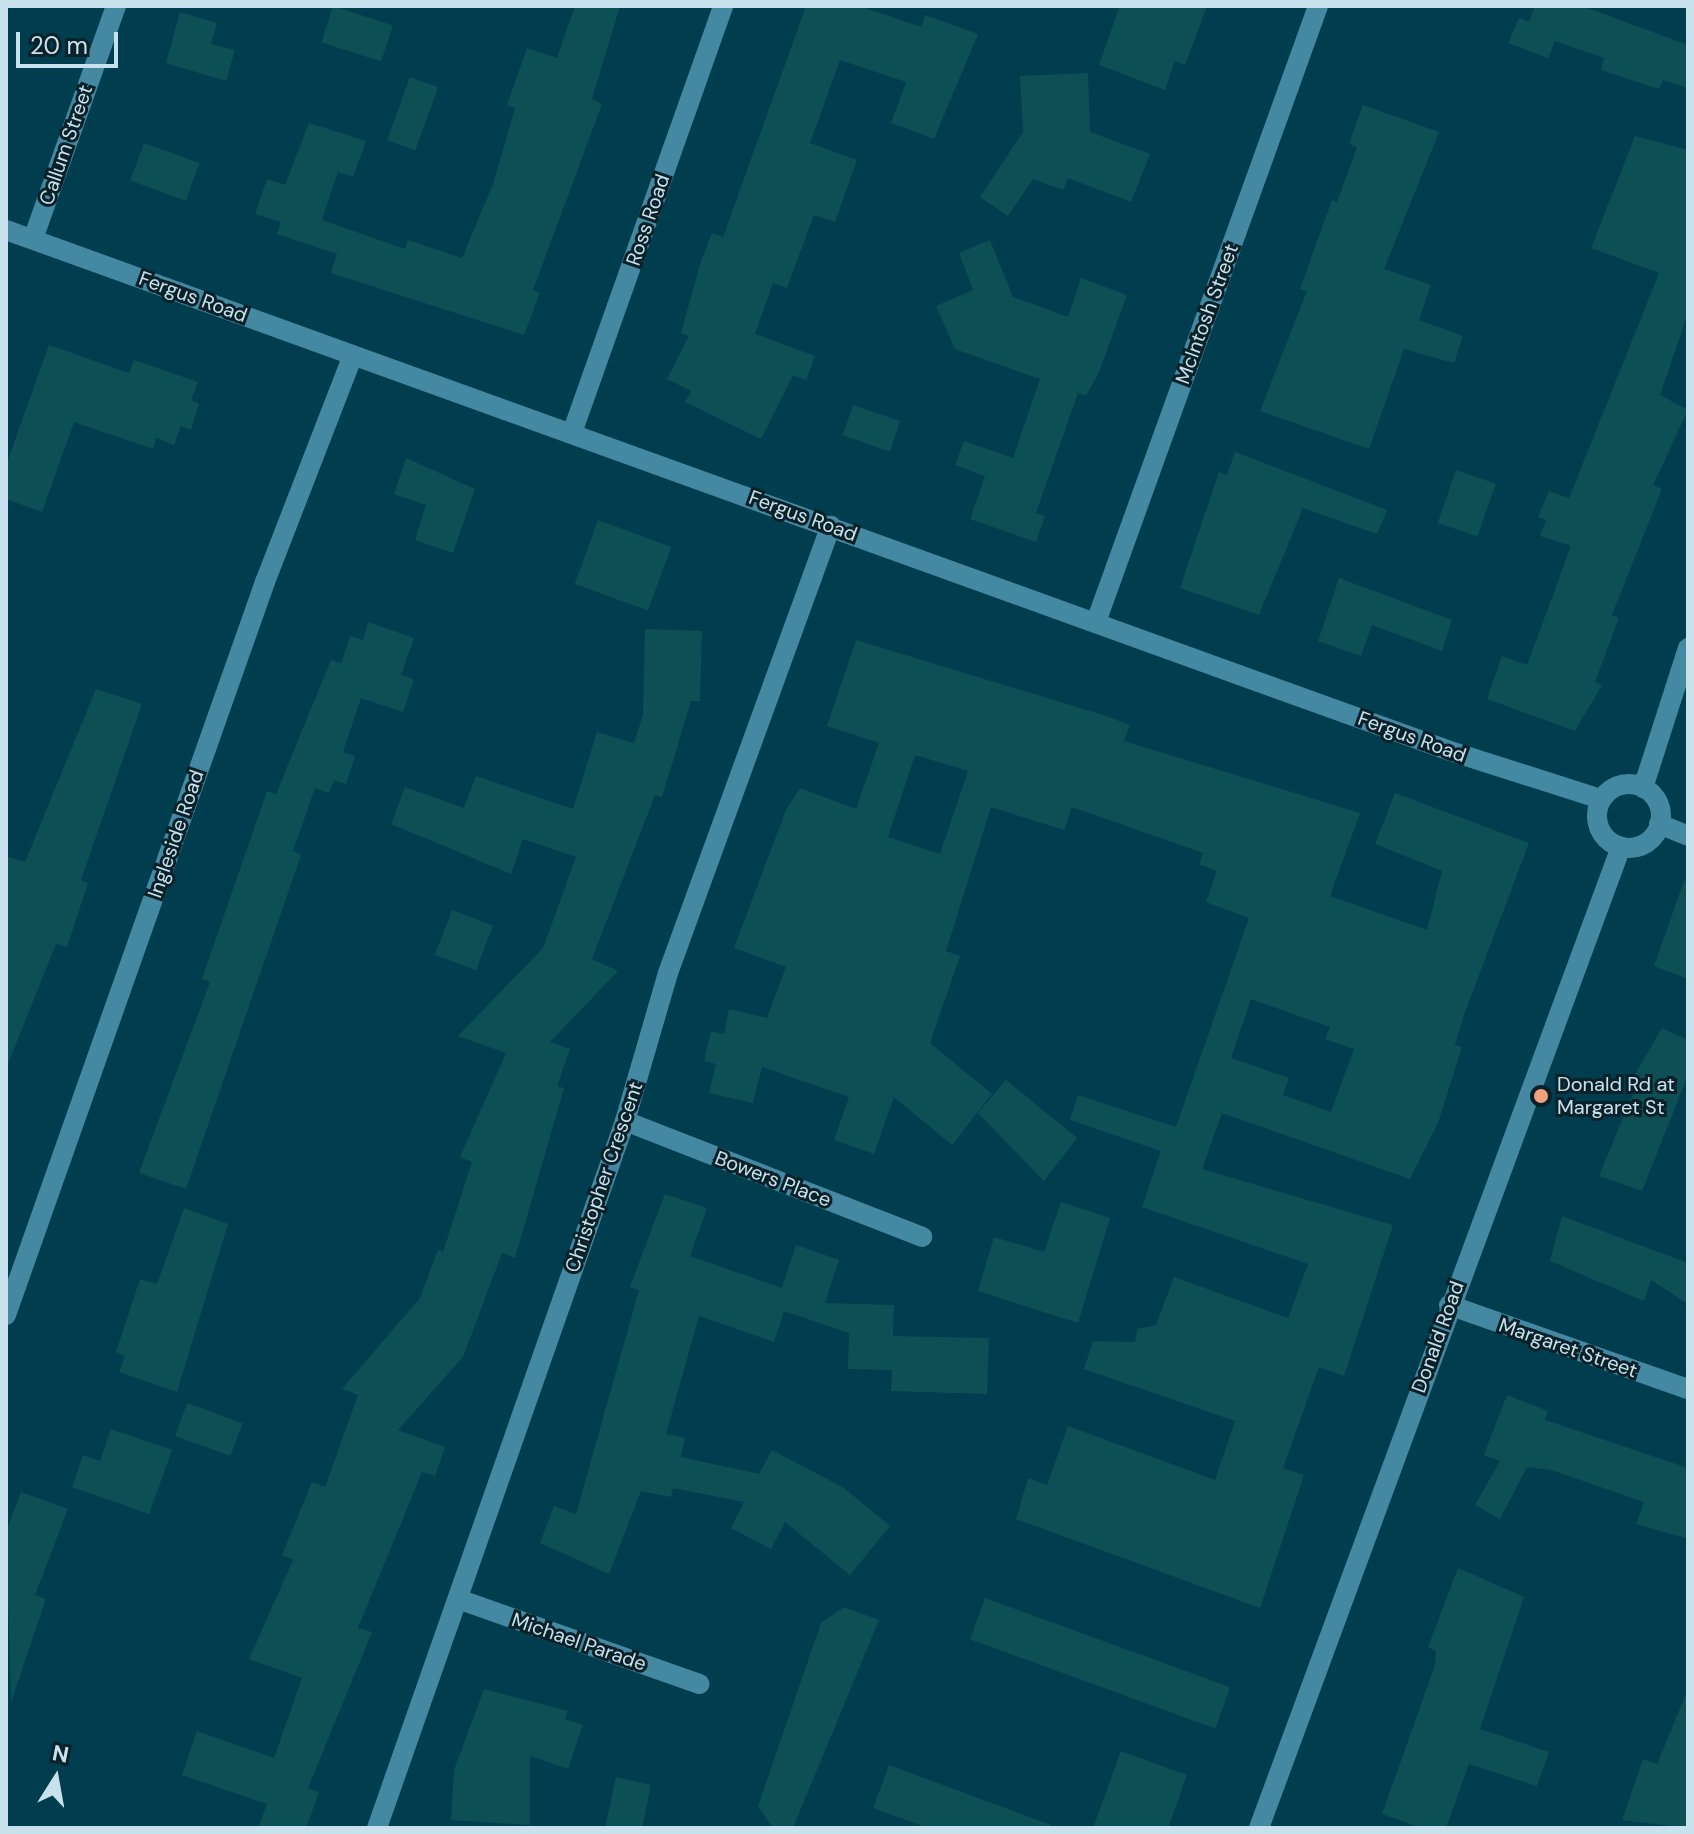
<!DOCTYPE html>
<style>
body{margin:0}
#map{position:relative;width:1694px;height:1834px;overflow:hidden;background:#003d4e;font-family:"DM Sans",sans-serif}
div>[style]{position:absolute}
.building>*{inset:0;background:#0c5056;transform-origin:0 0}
.minor>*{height:20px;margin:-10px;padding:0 10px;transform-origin:10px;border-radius:10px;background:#4489a1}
.minor>.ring{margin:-10px;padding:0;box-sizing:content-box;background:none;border:20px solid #4489a1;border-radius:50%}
.dots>*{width:22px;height:22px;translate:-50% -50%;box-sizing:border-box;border:4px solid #0b2129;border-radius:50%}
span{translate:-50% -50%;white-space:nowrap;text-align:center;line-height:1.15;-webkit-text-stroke:6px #0b2129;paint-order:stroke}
.street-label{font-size:20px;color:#c7e2ec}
.poi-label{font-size:20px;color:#c7e2ec}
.left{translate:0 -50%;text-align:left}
.frame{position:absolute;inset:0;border:8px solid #c7e2ec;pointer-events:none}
.north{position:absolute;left:16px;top:1738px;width:80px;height:80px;-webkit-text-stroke:6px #0b2129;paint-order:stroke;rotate:11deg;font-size:22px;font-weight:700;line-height:32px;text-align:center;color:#c7e2ec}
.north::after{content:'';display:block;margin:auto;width:28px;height:36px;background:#c7e2ec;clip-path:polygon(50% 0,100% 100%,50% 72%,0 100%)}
.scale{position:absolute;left:16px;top:32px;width:102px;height:36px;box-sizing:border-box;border:4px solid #c7e2ec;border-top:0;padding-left:10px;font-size:24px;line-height:28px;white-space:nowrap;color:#c7e2ec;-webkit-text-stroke:6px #0b2129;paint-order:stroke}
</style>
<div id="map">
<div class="building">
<div style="left:333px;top:6px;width:63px;height:38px;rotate:18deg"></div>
<div style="clip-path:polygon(575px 6px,620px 6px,592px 99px,602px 104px,533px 290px,540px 293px,524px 335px,331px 273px,337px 254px,277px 234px,281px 222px,255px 214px,267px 179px,285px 185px,309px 123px,366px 141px,353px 177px,338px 172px,322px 220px,405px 249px,408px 240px,462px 258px,493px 184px,515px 108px,507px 105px,527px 48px,557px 58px)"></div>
<div style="clip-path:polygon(806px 6px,859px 6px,921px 27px,925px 15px,978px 34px,934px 139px,891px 123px,906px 82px,840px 60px,810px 143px,857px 160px,835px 222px,814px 215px,787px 288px,773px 283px,755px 334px,815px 356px,806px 380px,793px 375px,761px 439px,685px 402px,691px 391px,667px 379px,689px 336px,681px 333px,701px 261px,712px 233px,723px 237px)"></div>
<div style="clip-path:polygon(1120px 6px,1207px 6px,1185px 65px,1175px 61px,1165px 90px,1099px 65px)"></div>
<div style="clip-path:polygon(1535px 6px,1582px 6px,1688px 45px,1688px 88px,1663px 80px,1659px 89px,1601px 70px,1604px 58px,1555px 41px,1548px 58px,1508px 43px,1519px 18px,1529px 22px)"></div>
<div style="clip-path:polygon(180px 12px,217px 23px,211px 44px,235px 50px,226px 81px,166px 63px)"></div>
<div style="clip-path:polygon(1088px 73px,1090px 132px,1150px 154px,1131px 202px,1068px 178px,1063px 190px,1033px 179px,1008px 216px,980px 197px,1023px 132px,1020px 76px)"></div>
<div style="left:410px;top:77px;width:30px;height:67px;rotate:20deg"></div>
<div style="clip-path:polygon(1363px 105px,1439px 132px,1384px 269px,1431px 285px,1419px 320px,1463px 336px,1454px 363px,1404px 349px,1369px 449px,1260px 411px,1307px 291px,1300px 289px,1332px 200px,1337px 202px,1357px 147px,1349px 144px)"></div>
<div style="clip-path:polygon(1635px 136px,1688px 150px,1688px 313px,1660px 395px,1688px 410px,1653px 485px,1662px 489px,1612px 615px,1619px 618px,1595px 682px,1602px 685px,1575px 731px,1487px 699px,1502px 656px,1527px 665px,1571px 546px,1540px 536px,1546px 520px,1538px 517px,1549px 491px,1569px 498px,1659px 273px,1591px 248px)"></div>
<div style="left:144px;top:143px;width:59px;height:40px;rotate:20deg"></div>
<div style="clip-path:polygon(990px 240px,1013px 297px,1068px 317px,1081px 278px,1127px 295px,1099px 372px,1086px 396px,1078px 393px,1036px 513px,1045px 516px,1036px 542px,970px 519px,985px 476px,955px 465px,964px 441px,1013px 458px,1040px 379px,955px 349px,936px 306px,973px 290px,959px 253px)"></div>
<div style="clip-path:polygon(49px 345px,129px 373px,134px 360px,198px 382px,191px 400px,199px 404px,191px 430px,181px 426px,174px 445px,156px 438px,153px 449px,74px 422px,42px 512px,6px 499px,6px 465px)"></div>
<div style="left:853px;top:405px;width:50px;height:32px;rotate:19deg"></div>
<div style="clip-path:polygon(1235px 452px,1387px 510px,1377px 534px,1303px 508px,1259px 615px,1180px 588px,1219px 472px,1227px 475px)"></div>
<div style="clip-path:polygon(406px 458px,475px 489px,453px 553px,415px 540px,426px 505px,394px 494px)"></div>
<div style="left:1456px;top:470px;width:42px;height:56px;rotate:19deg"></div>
<div style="left:598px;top:520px;width:78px;height:68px;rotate:20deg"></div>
<div style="clip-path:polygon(1339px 578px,1452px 620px,1442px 651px,1372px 625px,1361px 656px,1318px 641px)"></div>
<div style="clip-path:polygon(368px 622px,414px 638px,401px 675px,414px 679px,403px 712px,361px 698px,343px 752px,355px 756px,346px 784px,334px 780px,329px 793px,315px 788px,293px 851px,301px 855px,186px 1189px,139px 1173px,210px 982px,202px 979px,267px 791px,276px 794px,331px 660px,341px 663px,350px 636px,363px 640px)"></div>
<div style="clip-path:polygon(645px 629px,702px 631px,700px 701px,691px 701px,662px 797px,655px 795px,592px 959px,618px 971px,550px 1042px,570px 1049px,557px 1086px,564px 1088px,515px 1258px,502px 1253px,463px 1357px,398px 1430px,445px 1447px,435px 1476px,422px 1472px,358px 1628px,372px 1632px,308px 1788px,319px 1792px,306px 1828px,258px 1828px,267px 1804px,182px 1775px,197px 1731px,274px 1758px,302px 1678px,249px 1659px,293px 1560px,282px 1555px,312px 1482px,325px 1487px,358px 1395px,342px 1389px,420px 1298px,438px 1250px,443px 1252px,472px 1162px,460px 1157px,506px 1053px,458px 1036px,543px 948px,576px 857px,523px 839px,511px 874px,391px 824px,405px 787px,464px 808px,476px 776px,573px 809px,597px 732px,634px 743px,643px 715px)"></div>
<div style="clip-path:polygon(evenodd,856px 640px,1103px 715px,1130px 725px,1124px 741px,1360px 813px,1330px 896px,1427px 930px,1442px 871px,1375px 844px,1395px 793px,1529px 843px,1464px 1015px,1455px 1045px,1462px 1047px,1438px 1123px,1410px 1179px,1222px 1113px,1202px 1169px,1393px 1225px,1344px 1376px,1319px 1367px,1283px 1468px,1304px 1475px,1260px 1608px,1016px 1519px,1028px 1478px,1047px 1485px,1068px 1426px,1215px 1480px,1235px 1421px,1084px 1369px,1093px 1341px,1135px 1342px,1137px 1329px,1156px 1325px,1174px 1277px,1288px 1318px,1308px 1264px,1142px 1207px,1161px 1151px,1070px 1120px,1078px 1095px,1176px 1127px,1249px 918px,1206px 902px,1217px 871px,1199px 864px,1203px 853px,1072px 807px,1064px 830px,991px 807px,946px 951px,960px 956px,930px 1043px,992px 1094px,952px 1145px,894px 1097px,874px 1154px,834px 1140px,849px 1097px,762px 1067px,753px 1103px,709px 1093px,716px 1064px,704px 1061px,711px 1031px,724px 1034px,729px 1009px,767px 1018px,786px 967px,734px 948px,786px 810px,800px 788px,856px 809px,879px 743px,827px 726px,856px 640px,915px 755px,968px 771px,940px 854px,888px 837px,915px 755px,856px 640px,1251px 999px,1330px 1027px,1325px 1039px,1354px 1049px,1331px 1112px,1283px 1095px,1289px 1078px,1231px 1058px,1251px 999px)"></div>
<div style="clip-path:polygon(96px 689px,142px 704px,81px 880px,88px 883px,67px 947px,56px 944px,6px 1069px,6px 856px,25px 862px)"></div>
<div style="clip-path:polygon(1684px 881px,1688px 881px,1688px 979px,1654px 966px)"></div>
<div style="left:452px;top:910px;width:44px;height:48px;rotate:21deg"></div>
<div style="clip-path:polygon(1662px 1028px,1688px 1040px,1688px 1075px,1642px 1191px,1599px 1176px,1640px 1077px,1634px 1076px)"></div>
<div style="clip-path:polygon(1006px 1080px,1077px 1138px,1044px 1181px,978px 1113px)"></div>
<div style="clip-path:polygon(665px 1194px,707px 1208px,690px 1256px,782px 1288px,796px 1245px,839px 1260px,825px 1303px,894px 1305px,893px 1336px,989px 1338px,987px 1394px,891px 1391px,892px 1370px,848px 1369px,849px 1333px,784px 1311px,774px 1342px,699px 1316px,666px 1434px,685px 1438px,681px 1457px,759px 1474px,772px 1450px,844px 1488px,890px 1526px,850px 1575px,785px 1522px,771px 1549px,731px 1528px,744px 1502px,673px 1488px,671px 1497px,641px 1491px,609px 1574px,540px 1543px,554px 1506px,576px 1514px,639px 1290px,630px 1287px)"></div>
<div style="clip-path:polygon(1061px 1202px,1110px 1218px,1078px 1323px,978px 1291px,994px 1237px,1044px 1252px)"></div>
<div style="clip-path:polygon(184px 1208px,228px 1224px,177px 1392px,119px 1372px,125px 1356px,116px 1352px,140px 1279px,157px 1284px)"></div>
<div style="clip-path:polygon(1562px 1216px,1688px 1263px,1688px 1304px,1651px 1280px,1644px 1301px,1550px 1261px)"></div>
<div style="clip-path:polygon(1507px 1395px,1548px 1411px,1545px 1420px,1688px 1468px,1688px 1539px,1636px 1524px,1644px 1502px,1551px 1470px,1527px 1467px,1500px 1519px,1475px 1505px,1500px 1461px,1484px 1455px)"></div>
<div style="left:187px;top:1403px;width:59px;height:35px;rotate:20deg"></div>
<div style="clip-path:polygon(111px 1429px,172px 1450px,149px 1514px,72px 1487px,83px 1455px,100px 1461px)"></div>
<div style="clip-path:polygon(21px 1492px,68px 1509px,35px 1595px,46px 1599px,11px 1702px,6px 1532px)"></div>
<div style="clip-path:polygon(1458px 1568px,1524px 1597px,1480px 1729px,1549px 1752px,1537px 1786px,1469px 1764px,1446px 1828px,1422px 1828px,1382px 1814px,1435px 1665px,1436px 1651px,1428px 1647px)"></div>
<div style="left:985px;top:1598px;width:261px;height:44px;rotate:20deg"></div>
<div style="clip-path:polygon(844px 1607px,879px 1620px,793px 1828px,773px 1828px,758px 1806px,821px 1623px)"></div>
<div style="clip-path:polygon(484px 1689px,568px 1711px,565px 1719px,583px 1725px,568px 1769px,530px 1756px,530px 1825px,451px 1820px,454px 1770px)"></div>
<div style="clip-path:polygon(1688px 1689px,1688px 1828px,1622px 1820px,1643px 1759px,1657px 1764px)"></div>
<div style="clip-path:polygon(1121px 1751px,1187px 1775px,1168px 1828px,1093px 1828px)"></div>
<div style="clip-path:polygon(889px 1765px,1051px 1825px,1051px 1828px,928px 1828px,873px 1808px)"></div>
<div style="clip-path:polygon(616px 1777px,651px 1785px,642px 1828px,605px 1828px)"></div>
</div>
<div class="minor">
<div style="left:6px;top:230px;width:1532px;rotate:19.84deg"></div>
<div style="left:1447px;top:750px;width:162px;rotate:17.7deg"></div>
<div style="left:33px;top:239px;width:247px;rotate:-70.4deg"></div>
<div style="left:572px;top:433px;width:453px;rotate:-70.5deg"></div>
<div style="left:1096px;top:622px;width:655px;rotate:-70.18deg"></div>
<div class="ring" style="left:1597px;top:784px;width:44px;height:44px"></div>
<div style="left:1643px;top:788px;width:147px;rotate:-72.2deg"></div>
<div style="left:1659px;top:824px;width:31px;rotate:22deg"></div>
<div style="left:625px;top:1121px;width:319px;rotate:21.3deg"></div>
<div style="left:1449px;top:1305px;width:253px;rotate:19.4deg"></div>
<div style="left:6px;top:1315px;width:777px;rotate:-70.54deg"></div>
<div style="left:265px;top:582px;width:243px;rotate:-68.8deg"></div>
<div style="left:458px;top:1599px;width:256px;rotate:19.4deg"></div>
<div style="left:377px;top:1828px;width:749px;rotate:-70.67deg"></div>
<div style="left:625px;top:1121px;width:154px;rotate:-73.8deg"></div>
<div style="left:668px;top:973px;width:476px;rotate:-70deg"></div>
<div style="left:1259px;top:1828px;width:1046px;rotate:-69.75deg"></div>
</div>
<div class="dots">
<div style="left:1541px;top:1096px;background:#f2a07e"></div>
</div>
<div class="street-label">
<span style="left:66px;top:145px;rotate:-71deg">Callum Street</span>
<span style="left:648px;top:220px;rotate:-71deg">Ross Road</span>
<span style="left:193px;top:297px;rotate:20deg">Fergus Road</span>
<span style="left:1207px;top:314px;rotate:-70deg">McIntosh Street</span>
<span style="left:803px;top:516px;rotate:20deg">Fergus Road</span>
<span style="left:1412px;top:737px;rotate:20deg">Fergus Road</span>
<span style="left:176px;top:834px;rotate:-71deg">Ingleside Road</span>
<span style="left:604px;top:1177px;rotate:-71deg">Christopher Crescent</span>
<span style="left:773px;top:1179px;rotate:21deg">Bowers Place</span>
<span style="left:1438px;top:1337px;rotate:-70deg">Donald Road</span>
<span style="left:1568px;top:1348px;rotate:19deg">Margaret Street</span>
<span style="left:579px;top:1642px;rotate:19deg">Michael Parade</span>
</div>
<div class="poi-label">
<span class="left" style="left:1557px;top:1096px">Donald Rd at<br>Margaret St</span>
</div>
<div class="frame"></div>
<div class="north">N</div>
<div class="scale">20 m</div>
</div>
